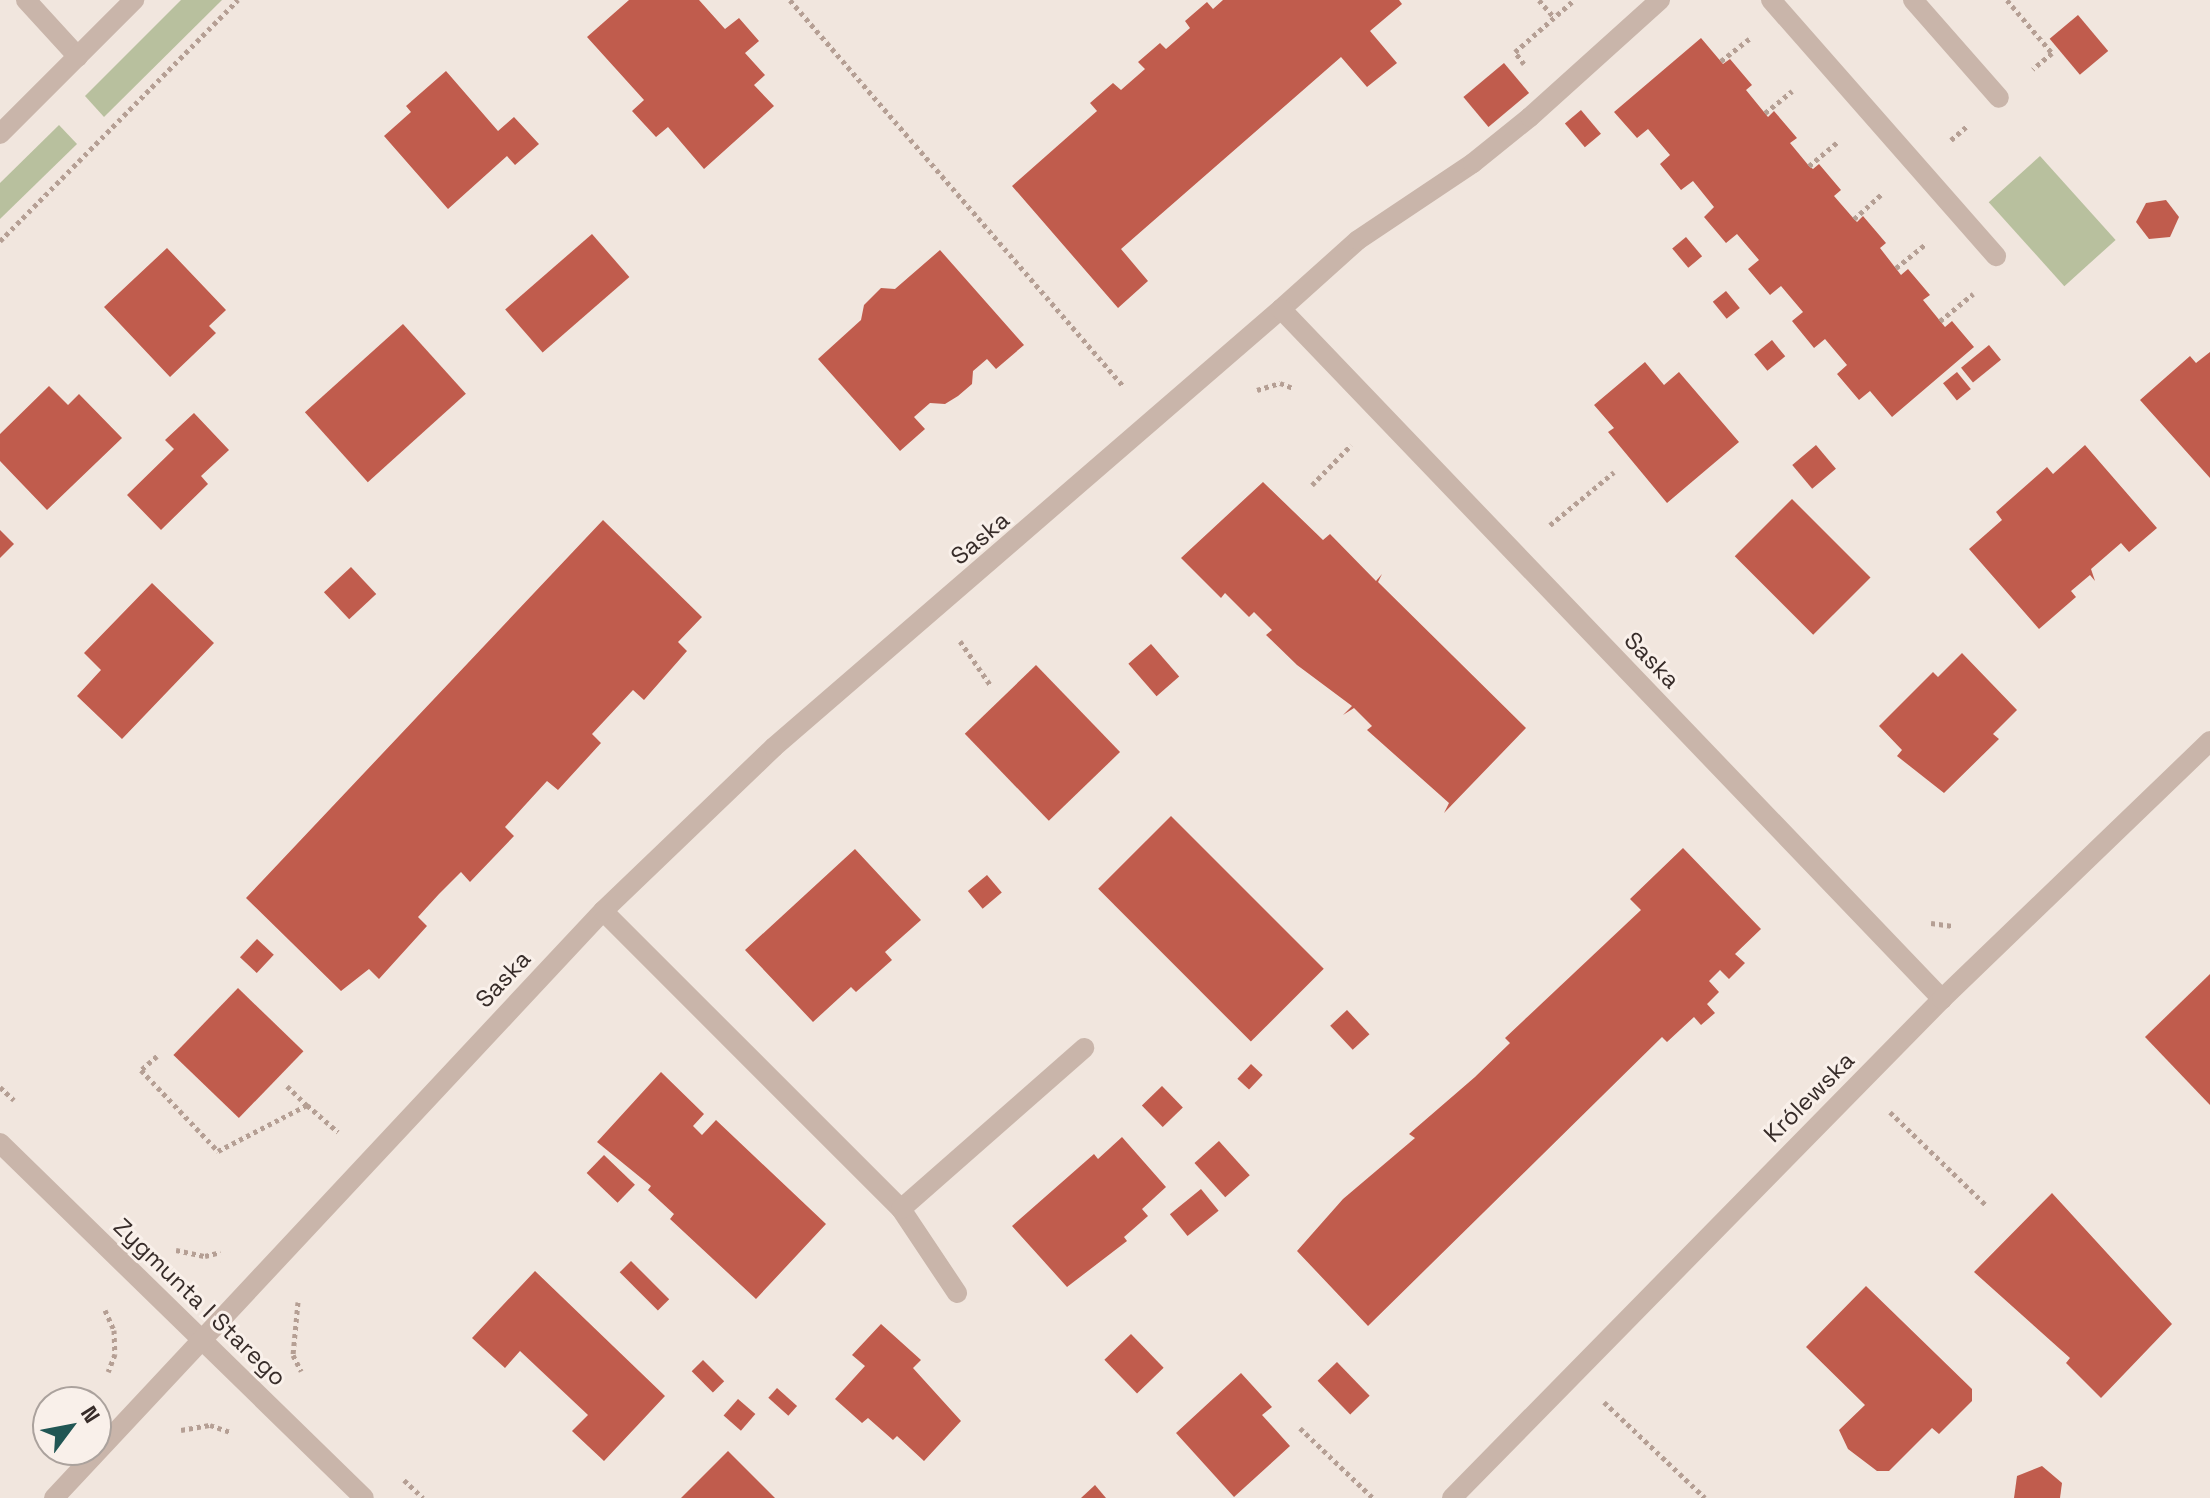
<!DOCTYPE html>
<meta charset="utf-8">
<style>
body{margin:0}
#map{position:relative;width:2210px;height:1498px;overflow:hidden;background:#f1e6de;font-family:"Space Grotesk",sans-serif}
div>[style]{position:absolute}
.green>*{inset:0;background:#b8c09e;transform-origin:0 0}
.building>*{inset:0;background:#c05c4d;transform-origin:0 0}
.path>*{height:5px;margin-top:-2.5px;transform-origin:0;background:repeating-linear-gradient(90deg,#b59f94 0 4px,transparent 0 8px)}
.minor>*{height:20px;margin:-10px;padding:0 10px;transform-origin:10px;border-radius:10px;background:#c9b5aa}
span{translate:-50% -50%;white-space:nowrap;text-align:center;line-height:1.15;-webkit-text-stroke:6px #f9f0ea;paint-order:stroke}
.street-label{font-size:24px;color:#372c29}
.north{position:absolute;left:32px;top:1386px;width:80px;height:80px;box-sizing:border-box;background:#f9f0ea;border:2px solid #aba29d;border-radius:50%;rotate:58deg;font-size:22px;font-weight:700;line-height:32px;text-align:center;color:#372c29}
.north::after{content:'';display:block;margin:auto;width:28px;height:36px;background:#215654;clip-path:polygon(50% 0,100% 100%,50% 72%,0 100%)}
</style>
<div id="map">
<div class="green">
<div style="clip-path:polygon(181px 0,222px 0,104px 117px,85px 96px)"></div>
<div style="clip-path:polygon(59px 125px,77px 144px,0 219px,0 183px)"></div>
<div style="left:2040px;top:156px;width:113px;height:69px;rotate:48deg"></div>
</div>
<div class="building">
<div style="clip-path:polygon(629px 0,699px 0,725px 29px,739px 18px,759px 41px,745px 53px,765px 75px,754px 85px,774px 106px,704px 169px,668px 127px,656px 137px,632px 111px,644px 100px,587px 37px)"></div>
<div style="clip-path:polygon(1223px 0,1399px 0,1402px 4px,1370px 31px,1397px 63px,1367px 87px,1341px 57px,1121px 249px,1148px 281px,1118px 308px,1012px 186px,1097px 111px,1090px 103px,1113px 83px,1121px 90px,1145px 69px,1138px 62px,1160px 43px,1166px 49px,1190px 28px,1185px 21px,1207px 2px,1213px 9px)"></div>
<div style="left:2078px;top:15px;width:47px;height:37px;rotate:50deg"></div>
<div style="clip-path:polygon(1701px 38px,1723px 64px,1730px 59px,1752px 85px,1746px 90px,1768px 117px,1774px 111px,1797px 138px,1790px 143px,1809px 166px,1813px 169px,1819px 164px,1841px 190px,1834px 196px,1854px 219px,1857px 222px,1863px 216px,1886px 243px,1880px 248px,1901px 275px,1908px 269px,1930px 295px,1923px 300px,1945px 327px,1952px 321px,1974px 347px,1892px 417px,1870px 391px,1859px 400px,1837px 374px,1847px 365px,1825px 339px,1814px 348px,1792px 321px,1803px 312px,1781px 286px,1770px 295px,1748px 269px,1759px 260px,1737px 234px,1726px 243px,1704px 217px,1714px 207px,1693px 181px,1681px 190px,1660px 164px,1670px 155px,1648px 129px,1637px 138px,1614px 112px)"></div>
<div style="left:1504px;top:63px;width:39px;height:53px;rotate:50deg"></div>
<div style="clip-path:polygon(446px 71px,498px 131px,514px 117px,539px 144px,515px 165px,507px 156px,448px 209px,384px 136px,411px 112px,406px 106px)"></div>
<div style="left:1581px;top:110px;width:31px;height:21px;rotate:50deg"></div>
<div style="clip-path:polygon(2166px 200px,2179px 217px,2170px 237px,2149px 239px,2136px 222px,2146px 203px)"></div>
<div style="left:592px;top:234px;width:57px;height:115px;rotate:49deg"></div>
<div style="left:1686px;top:237px;width:25px;height:18px;rotate:50deg"></div>
<div style="clip-path:polygon(167px 248px,226px 310px,209px 326px,216px 333px,170px 377px,104px 307px)"></div>
<div style="clip-path:polygon(940px 250px,1024px 345px,996px 369px,987px 359px,973px 371px,972px 384px,958px 396px,945px 404px,930px 403px,914px 417px,925px 429px,900px 451px,818px 359px,861px 320px,864px 305px,881px 288px,895px 289px)"></div>
<div style="left:1726px;top:291px;width:22px;height:17px;rotate:51deg"></div>
<div style="left:403px;top:324px;width:94px;height:132px;rotate:48deg"></div>
<div style="left:1772px;top:340px;width:21px;height:23px;rotate:51deg"></div>
<div style="left:1989px;top:345px;width:19px;height:36px;rotate:51deg"></div>
<div style="clip-path:polygon(2210px 352px,2210px 478px,2140px 400px,2190px 356px,2196px 363px)"></div>
<div style="clip-path:polygon(1645px 362px,1664px 385px,1679px 372px,1739px 442px,1667px 503px,1608px 432px,1614px 428px,1594px 405px)"></div>
<div style="left:1957px;top:372px;width:22px;height:18px;rotate:51deg"></div>
<div style="clip-path:polygon(49px 386px,68px 405px,79px 394px,122px 438px,47px 510px,0 461px,0 434px)"></div>
<div style="clip-path:polygon(194px 413px,229px 450px,201px 476px,208px 484px,161px 530px,127px 495px,174px 449px,165px 440px)"></div>
<div style="left:1816px;top:445px;width:31px;height:31px;rotate:50deg"></div>
<div style="clip-path:polygon(2085px 445px,2157px 528px,2129px 552px,2121px 543px,2091px 569px,2095px 581px,2090px 575px,2071px 591px,2076px 597px,2039px 629px,1969px 549px,2002px 520px,1996px 512px,2047px 467px,2053px 474px)"></div>
<div style="clip-path:polygon(1263px 482px,1323px 540px,1330px 534px,1376px 581px,1382px 574px,1378px 582px,1526px 728px,1444px 813px,1449px 803px,1367px 730px,1372px 726px,1354px 708px,1343px 715px,1352px 706px,1297px 665px,1266px 635px,1272px 630px,1254px 612px,1249px 617px,1225px 593px,1221px 598px,1181px 558px)"></div>
<div style="left:1792px;top:499px;width:111px;height:81px;rotate:45deg"></div>
<div style="clip-path:polygon(603px 520px,702px 617px,678px 642px,687px 651px,644px 700px,633px 690px,592px 734px,601px 743px,558px 790px,547px 781px,505px 827px,514px 836px,470px 882px,461px 872px,439px 894px,418px 917px,427px 926px,379px 979px,369px 969px,341px 991px,246px 898px)"></div>
<div style="clip-path:polygon(0 530px,14px 544px,0 558px)"></div>
<div style="left:351px;top:567px;width:37px;height:37px;rotate:47deg"></div>
<div style="clip-path:polygon(152px 583px,214px 643px,122px 739px,77px 696px,101px 670px,84px 653px)"></div>
<div style="left:1151px;top:644px;width:43px;height:30px;rotate:49deg"></div>
<div style="clip-path:polygon(1962px 653px,2017px 710px,1993px 734px,1999px 739px,1944px 793px,1897px 756px,1902px 750px,1879px 726px,1933px 672px,1938px 677px)"></div>
<div style="left:1036px;top:665px;width:121px;height:99px;rotate:46deg"></div>
<div style="left:1171px;top:816px;width:216px;height:103px;rotate:45deg"></div>
<div style="clip-path:polygon(1683px 848px,1761px 929px,1735px 954px,1745px 963px,1729px 979px,1720px 970px,1709px 981px,1719px 992px,1707px 1004px,1715px 1013px,1701px 1025px,1694px 1017px,1667px 1042px,1662px 1037px,1368px 1326px,1297px 1251px,1343px 1199px,1415px 1138px,1409px 1134px,1475px 1077px,1510px 1043px,1505px 1038px,1641px 910px,1630px 899px)"></div>
<div style="clip-path:polygon(855px 849px,921px 920px,885px 952px,892px 960px,856px 992px,851px 987px,813px 1022px,745px 950px)"></div>
<div style="left:987px;top:875px;width:23px;height:25px;rotate:50deg"></div>
<div style="left:257px;top:939px;width:23px;height:25px;rotate:43deg"></div>
<div style="clip-path:polygon(2210px 974px,2210px 1105px,2145px 1037px)"></div>
<div style="left:238px;top:988px;width:91px;height:93px;rotate:44deg"></div>
<div style="left:1347px;top:1010px;width:33px;height:23px;rotate:47deg"></div>
<div style="left:1251px;top:1064px;width:16px;height:20px;rotate:43deg"></div>
<div style="clip-path:polygon(661px 1072px,704px 1114px,693px 1126px,702px 1135px,716px 1120px,826px 1224px,756px 1299px,670px 1219px,674px 1214px,648px 1190px,651px 1186px,597px 1142px)"></div>
<div style="left:1162px;top:1086px;width:30px;height:28px;rotate:46deg"></div>
<div style="clip-path:polygon(1122px 1137px,1166px 1187px,1142px 1209px,1148px 1216px,1124px 1237px,1127px 1241px,1067px 1287px,1012px 1226px,1094px 1154px,1098px 1159px)"></div>
<div style="left:1219px;top:1141px;width:46px;height:33px;rotate:48deg"></div>
<div style="left:604px;top:1155px;width:43px;height:25px;rotate:44deg"></div>
<div style="left:1201px;top:1189px;width:28px;height:40px;rotate:51deg"></div>
<div style="clip-path:polygon(2052px 1193px,2172px 1324px,2101px 1398px,2066px 1363px,2070px 1358px,1974px 1272px)"></div>
<div style="left:631px;top:1261px;width:54px;height:16px;rotate:45deg"></div>
<div style="clip-path:polygon(535px 1271px,665px 1396px,604px 1461px,572px 1431px,588px 1415px,520px 1351px,505px 1368px,472px 1338px)"></div>
<div style="clip-path:polygon(1866px 1286px,1972px 1389px,1972px 1401px,1939px 1434px,1932px 1428px,1889px 1471px,1877px 1471px,1848px 1449px,1839px 1430px,1865px 1405px,1806px 1347px)"></div>
<div style="clip-path:polygon(881px 1324px,921px 1360px,913px 1368px,961px 1421px,924px 1461px,897px 1436px,893px 1440px,868px 1418px,862px 1423px,835px 1399px,865px 1366px,852px 1355px)"></div>
<div style="left:1131px;top:1334px;width:47px;height:37px;rotate:46deg"></div>
<div style="left:703px;top:1360px;width:30px;height:16px;rotate:45deg"></div>
<div style="left:1337px;top:1362px;width:47px;height:27px;rotate:46deg"></div>
<div style="clip-path:polygon(1241px 1373px,1272px 1407px,1262px 1415px,1290px 1446px,1234px 1497px,1176px 1433px)"></div>
<div style="left:777px;top:1388px;width:27px;height:13px;rotate:42deg"></div>
<div style="left:738px;top:1399px;width:23px;height:22px;rotate:41deg"></div>
<div style="clip-path:polygon(728px 1451px,775px 1498px,681px 1498px)"></div>
<div style="clip-path:polygon(2042px 1466px,2062px 1483px,2060px 1498px,2014px 1498px,2017px 1476px)"></div>
<div style="clip-path:polygon(1095px 1485px,1106px 1498px,1081px 1498px)"></div>
</div>
<div class="path">
<div style="left:790px;top:0;width:511px;rotate:49.2deg"></div>
<div style="left:1539px;top:0;width:23px;rotate:49deg"></div>
<div style="left:2007px;top:0;width:70px;rotate:49.7deg"></div>
<div style="left:2052px;top:53px;width:25px;rotate:140deg"></div>
<div style="left:1721px;top:61px;width:36px;rotate:-38deg"></div>
<div style="left:1524px;top:64px;width:15px;rotate:-127deg"></div>
<div style="left:1515px;top:52px;width:79px;rotate:-41.4deg"></div>
<div style="left:1765px;top:113px;width:35px;rotate:-39deg"></div>
<div style="left:1951px;top:140px;width:23px;rotate:-41deg"></div>
<div style="left:1809px;top:166px;width:39px;rotate:-40deg"></div>
<div style="left:1854px;top:219px;width:39px;rotate:-42deg"></div>
<div style="left:0;top:241px;width:339px;rotate:-45.4deg"></div>
<div style="left:1896px;top:268px;width:38px;rotate:-39deg"></div>
<div style="left:1940px;top:321px;width:43px;rotate:-39.3deg"></div>
<div style="left:1257px;top:390px;width:24px;rotate:-17deg"></div>
<div style="left:1280px;top:383px;width:14px;rotate:21deg"></div>
<div style="left:1312px;top:485px;width:56px;rotate:-45.7deg"></div>
<div style="left:1550px;top:525px;width:83px;rotate:-39.6deg"></div>
<div style="left:960px;top:641px;width:55px;rotate:55.4deg"></div>
<div style="left:1931px;top:923px;width:22px;rotate:8deg"></div>
<div style="left:157px;top:1056px;width:21px;rotate:139deg"></div>
<div style="left:141px;top:1070px;width:112px;rotate:46.5deg"></div>
<div style="left:218px;top:1151px;width:100px;rotate:-27.3deg"></div>
<div style="left:307px;top:1105px;width:41px;rotate:41.1deg"></div>
<div style="left:287px;top:1086px;width:28px;rotate:44deg"></div>
<div style="left:0;top:1087px;width:19px;rotate:43deg"></div>
<div style="left:1890px;top:1112px;width:135px;rotate:44.1deg"></div>
<div style="left:176px;top:1250px;width:30px;rotate:12deg"></div>
<div style="left:205px;top:1256px;width:16px;rotate:-14deg"></div>
<div style="left:298px;top:1302px;width:53px;rotate:95.4deg"></div>
<div style="left:293px;top:1355px;width:18px;rotate:63deg"></div>
<div style="left:105px;top:1310px;width:22px;rotate:66deg"></div>
<div style="left:114px;top:1330px;width:24px;rotate:88deg"></div>
<div style="left:115px;top:1354px;width:19px;rotate:111deg"></div>
<div style="left:1604px;top:1402px;width:139px;rotate:43.5deg"></div>
<div style="left:1300px;top:1428px;width:101px;rotate:43.8deg"></div>
<div style="left:181px;top:1430px;width:29px;rotate:-10deg"></div>
<div style="left:210px;top:1425px;width:21px;rotate:19deg"></div>
<div style="left:404px;top:1480px;width:26px;rotate:43deg"></div>
</div>
<div class="minor">
<div style="left:26px;top:0;width:77px;rotate:47.6deg"></div>
<div style="left:1771px;top:0;width:341px;rotate:48.7deg"></div>
<div style="left:1913px;top:0;width:130px;rotate:48.7deg"></div>
<div style="left:0;top:134px;width:190px;rotate:-45deg"></div>
<div style="left:1281px;top:309px;width:103px;rotate:-41.9deg"></div>
<div style="left:1358px;top:240px;width:138px;rotate:-33.8deg"></div>
<div style="left:1473px;top:163px;width:73px;rotate:-38.9deg"></div>
<div style="left:1530px;top:117px;width:175px;rotate:-42deg"></div>
<div style="left:603px;top:911px;width:421px;rotate:45deg"></div>
<div style="left:901px;top:1209px;width:101px;rotate:56.3deg"></div>
<div style="left:0;top:1143px;width:508px;rotate:44.28deg"></div>
<div style="left:901px;top:1209px;width:244px;rotate:-41.3deg"></div>
<div style="left:54px;top:1498px;width:804px;rotate:-46.92deg"></div>
<div style="left:603px;top:911px;width:237px;rotate:-43.8deg"></div>
<div style="left:774px;top:747px;width:670px;rotate:-40.82deg"></div>
<div style="left:1281px;top:309px;width:956px;rotate:46.23deg"></div>
<div style="left:1452px;top:1498px;width:699px;rotate:-45.52deg"></div>
<div style="left:1942px;top:999px;width:372px;rotate:-43.9deg"></div>
</div>
<div class="street-label">
<span style="left:980px;top:538px;rotate:-40deg">Saska</span>
<span style="left:1652px;top:660px;rotate:46deg">Saska</span>
<span style="left:503px;top:979px;rotate:-47deg">Saska</span>
<span style="left:1809px;top:1097px;rotate:-45deg">Królewska</span>
<span style="left:200px;top:1302px;rotate:44deg">Zygmunta I Starego</span>
</div>
<div class="north">N</div>
</div>
